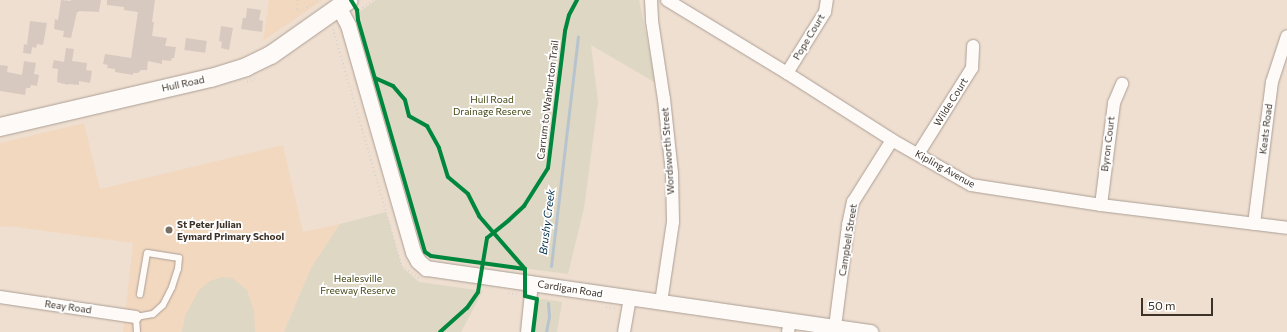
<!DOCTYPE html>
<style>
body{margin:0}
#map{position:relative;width:1287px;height:332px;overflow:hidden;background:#efdfd1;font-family:Commissioner,sans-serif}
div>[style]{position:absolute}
.built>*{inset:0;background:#f3d8c0}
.green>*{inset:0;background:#ddd7c4}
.stream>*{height:3px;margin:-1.5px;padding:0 1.5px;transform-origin:1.5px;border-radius:1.5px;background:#b7c4ce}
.building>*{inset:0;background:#d7c9bf;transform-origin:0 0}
.path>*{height:1.5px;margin-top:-0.75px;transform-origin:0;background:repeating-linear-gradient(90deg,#d8d3ce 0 1px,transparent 0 4px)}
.roads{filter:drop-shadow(0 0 1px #ab9f94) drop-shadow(0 0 1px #ab9f94)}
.service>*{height:6px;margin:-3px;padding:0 3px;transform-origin:3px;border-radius:3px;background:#fdfaf8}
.minor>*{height:12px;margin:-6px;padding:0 6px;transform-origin:6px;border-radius:6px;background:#fdfaf8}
.tertiary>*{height:15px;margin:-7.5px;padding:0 7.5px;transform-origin:7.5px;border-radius:7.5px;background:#fdfaf8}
.primary>*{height:18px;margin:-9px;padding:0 9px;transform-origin:9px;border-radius:9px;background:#fdfaf8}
.cycleway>*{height:4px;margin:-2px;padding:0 2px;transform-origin:2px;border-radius:2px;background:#00873e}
.dots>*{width:11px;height:11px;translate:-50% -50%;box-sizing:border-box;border:2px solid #fff;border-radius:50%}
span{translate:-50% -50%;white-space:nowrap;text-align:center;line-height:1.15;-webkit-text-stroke:3.5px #fff;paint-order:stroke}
.street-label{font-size:10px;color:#3d3228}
.park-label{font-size:10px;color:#464917}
.poi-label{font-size:10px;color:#3d3228;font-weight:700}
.left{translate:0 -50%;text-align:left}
.water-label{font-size:11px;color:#012e4b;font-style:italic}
.scale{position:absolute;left:1141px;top:298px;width:72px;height:18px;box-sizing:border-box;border:2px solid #3d3228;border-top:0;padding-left:5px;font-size:12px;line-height:14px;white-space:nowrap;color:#3d3228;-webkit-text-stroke:3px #fff;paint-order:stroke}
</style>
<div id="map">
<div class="built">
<div style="clip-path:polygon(269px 0,323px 0,263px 41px)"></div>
<div style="clip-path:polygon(84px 123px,100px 189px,283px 145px,303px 232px,340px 224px,311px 268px,284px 332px,123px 332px,133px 243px,9px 226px,0 227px,0 143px)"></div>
</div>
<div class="green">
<div style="clip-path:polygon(376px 0,639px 0,656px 83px,591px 45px,598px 102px,584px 208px,568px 274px,431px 256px,426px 251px,359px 19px,358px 13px)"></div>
<div style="clip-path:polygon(386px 212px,402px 267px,419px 282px,483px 291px,461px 332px,284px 332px,311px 268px,340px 224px)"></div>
<div style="clip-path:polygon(222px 277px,232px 278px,247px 290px,254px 311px,255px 332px,182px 332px,185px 316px,199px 290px,210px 281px)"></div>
<div style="clip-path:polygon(543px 299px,562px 302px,557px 332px,534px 332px,538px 300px)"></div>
</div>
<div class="stream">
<div style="left:551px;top:266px;width:231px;rotate:-83.3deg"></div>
<div style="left:546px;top:332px;width:15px;rotate:-79deg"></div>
<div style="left:549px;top:317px;width:14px;rotate:-94deg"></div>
</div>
<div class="building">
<div style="clip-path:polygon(61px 0,71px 1px,71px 0,101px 0,99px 12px,79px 11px,79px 12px,77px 12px,71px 38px,63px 37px,64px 31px,54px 29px,55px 19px,58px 20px)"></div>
<div style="clip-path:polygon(107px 0,155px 0,152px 22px,154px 22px,152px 36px,167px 38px,165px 46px,176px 47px,174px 58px,172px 58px,171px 61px,162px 60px,162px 64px,148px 61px,147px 70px,141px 70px,138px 73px,133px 73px,133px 75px,115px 72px,115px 69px,107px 68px,108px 65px,103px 64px,105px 54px,131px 58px,138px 12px,124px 10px,124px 7px,107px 5px)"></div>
<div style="clip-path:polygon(247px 8px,261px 10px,259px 20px,263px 21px,262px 32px,241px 29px,243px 18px,246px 18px)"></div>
<div style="clip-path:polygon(30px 21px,47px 23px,43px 45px,37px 44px,36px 48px,32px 47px,31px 54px,23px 53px,24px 44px,27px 45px)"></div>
<div style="clip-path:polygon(221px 26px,233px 28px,229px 50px,221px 48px,222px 42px,219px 41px)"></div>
<div style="left:186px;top:38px;width:21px;height:12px;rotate:8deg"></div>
<div style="clip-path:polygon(66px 48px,74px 49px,72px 61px,87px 63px,86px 70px,92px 71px,90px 83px,79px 81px,79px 85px,68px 84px,68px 85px,57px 82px,58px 69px,52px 68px,54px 60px,64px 62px)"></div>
<div style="clip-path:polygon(24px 61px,36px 63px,34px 74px,39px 75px,37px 86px,31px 85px,30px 88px,26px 88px,25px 95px,0 91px,0 65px,8px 66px,7px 72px,22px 75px)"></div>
</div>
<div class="path">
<div style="left:298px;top:0;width:9px;rotate:96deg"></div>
<div style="left:297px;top:9px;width:3px;rotate:45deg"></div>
<div style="left:299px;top:11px;width:4px;rotate:-14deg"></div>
<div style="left:303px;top:10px;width:18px;rotate:-34deg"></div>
<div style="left:359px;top:10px;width:18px;rotate:-34deg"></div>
<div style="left:333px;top:29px;width:247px;rotate:73.8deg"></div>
<div style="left:402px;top:266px;width:24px;rotate:36deg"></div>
<div style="left:247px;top:82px;width:12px;rotate:-24deg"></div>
<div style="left:508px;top:293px;width:12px;rotate:9deg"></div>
<div style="left:606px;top:307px;width:12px;rotate:9deg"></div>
</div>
<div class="roads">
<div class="service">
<div style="left:137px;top:332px;width:15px;rotate:-94deg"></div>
<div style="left:136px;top:317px;width:17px;rotate:-10deg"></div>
<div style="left:153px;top:314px;width:13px;rotate:-42deg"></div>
<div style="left:163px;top:305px;width:20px;rotate:-63deg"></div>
<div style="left:172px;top:287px;width:19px;rotate:-72deg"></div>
<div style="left:178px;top:269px;width:11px;rotate:-85deg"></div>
<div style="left:179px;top:258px;width:32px;rotate:-171deg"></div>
<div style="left:147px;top:253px;width:42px;rotate:99.7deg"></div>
</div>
<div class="minor">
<div style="left:651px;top:0;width:21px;rotate:87deg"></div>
<div style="left:652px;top:21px;width:79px;rotate:81.3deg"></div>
<div style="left:664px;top:99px;width:74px;rotate:83.8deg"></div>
<div style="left:672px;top:173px;width:49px;rotate:88.8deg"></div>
<div style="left:673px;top:222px;width:81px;rotate:98.5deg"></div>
<div style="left:667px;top:0;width:140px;rotate:31.3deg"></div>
<div style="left:787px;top:73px;width:125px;rotate:32.5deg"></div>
<div style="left:892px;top:140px;width:91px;rotate:29.7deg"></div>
<div style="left:971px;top:185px;width:132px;rotate:8.7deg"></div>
<div style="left:1101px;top:205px;width:187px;rotate:7deg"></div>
<div style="left:787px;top:73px;width:72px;rotate:-58.1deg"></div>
<div style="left:825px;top:12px;width:12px;rotate:-81deg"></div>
<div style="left:918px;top:154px;width:102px;rotate:-57.9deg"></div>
<div style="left:972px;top:68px;width:22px;rotate:-87deg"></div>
<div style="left:1101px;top:205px;width:103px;rotate:-82.7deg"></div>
<div style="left:1114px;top:103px;width:21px;rotate:-67deg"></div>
<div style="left:1254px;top:224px;width:143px;rotate:-82.8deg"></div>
<div style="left:1272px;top:82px;width:48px;rotate:-71.9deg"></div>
<div style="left:0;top:297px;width:137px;rotate:8.4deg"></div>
<div style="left:835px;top:327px;width:103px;rotate:-82.7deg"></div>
<div style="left:848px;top:225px;width:24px;rotate:-78deg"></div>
<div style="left:853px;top:202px;width:73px;rotate:-57.8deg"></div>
<div style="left:527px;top:332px;width:49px;rotate:-84.2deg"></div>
<div style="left:624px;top:332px;width:35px;rotate:-80deg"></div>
<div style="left:788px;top:332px;width:11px;rotate:-80deg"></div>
</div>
<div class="tertiary">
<div style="left:339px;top:8px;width:19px;rotate:62deg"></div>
<div style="left:348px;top:25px;width:236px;rotate:74deg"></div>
<div style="left:413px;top:252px;width:10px;rotate:61deg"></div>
<div style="left:418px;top:261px;width:11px;rotate:41deg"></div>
<div style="left:426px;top:268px;width:449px;rotate:8.2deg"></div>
</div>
<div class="primary">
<div style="left:0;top:127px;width:217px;rotate:-13.1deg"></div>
<div style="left:211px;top:78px;width:37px;rotate:-17deg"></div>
<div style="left:246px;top:67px;width:28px;rotate:-26deg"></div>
<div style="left:271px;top:55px;width:95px;rotate:-35.2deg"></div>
</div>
</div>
<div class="cycleway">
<div style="left:351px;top:0;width:12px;rotate:59deg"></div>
<div style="left:357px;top:10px;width:10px;rotate:84deg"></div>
<div style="left:358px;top:20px;width:241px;rotate:73.9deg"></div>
<div style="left:425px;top:252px;width:7px;rotate:34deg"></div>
<div style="left:431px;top:256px;width:95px;rotate:7.9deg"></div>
<div style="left:375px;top:78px;width:20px;rotate:24deg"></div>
<div style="left:393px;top:86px;width:18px;rotate:49deg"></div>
<div style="left:405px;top:100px;width:16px;rotate:76deg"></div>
<div style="left:409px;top:116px;width:21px;rotate:29deg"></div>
<div style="left:427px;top:126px;width:25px;rotate:61deg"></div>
<div style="left:439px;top:148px;width:30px;rotate:73deg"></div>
<div style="left:448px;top:177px;width:26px;rotate:40deg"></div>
<div style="left:468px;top:194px;width:25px;rotate:63deg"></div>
<div style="left:479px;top:216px;width:70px;rotate:49deg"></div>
<div style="left:525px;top:269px;width:27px;rotate:90deg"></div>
<div style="left:525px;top:296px;width:12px;rotate:14deg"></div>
<div style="left:537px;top:299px;width:33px;rotate:97deg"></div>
<div style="left:440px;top:332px;width:36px;rotate:-42deg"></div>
<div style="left:467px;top:308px;width:19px;rotate:-55deg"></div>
<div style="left:478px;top:292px;width:55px;rotate:-80.5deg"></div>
<div style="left:487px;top:238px;width:28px;rotate:-39deg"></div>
<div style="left:509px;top:220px;width:21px;rotate:-43deg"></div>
<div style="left:524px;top:206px;width:45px;rotate:-57.7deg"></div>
<div style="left:548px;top:168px;width:138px;rotate:-82.9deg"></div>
<div style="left:565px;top:31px;width:16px;rotate:-76deg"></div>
<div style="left:569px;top:15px;width:17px;rotate:-62deg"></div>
</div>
<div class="dots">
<div style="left:169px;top:230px;background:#7b6f63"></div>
</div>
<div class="street-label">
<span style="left:809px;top:37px;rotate:-59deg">Pope Court</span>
<span style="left:183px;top:84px;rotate:-12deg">Hull Road</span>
<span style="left:548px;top:100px;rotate:-83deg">Carrum to Warburton Trail</span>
<span style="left:951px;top:102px;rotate:-58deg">Wilde Court</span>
<span style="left:1266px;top:129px;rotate:-83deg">Keats Road</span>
<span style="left:1108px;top:144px;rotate:-83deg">Byron Court</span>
<span style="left:668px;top:151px;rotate:-94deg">Wordsworth Street</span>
<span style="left:945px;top:169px;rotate:29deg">Kipling Avenue</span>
<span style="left:848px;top:240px;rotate:-81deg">Campbell Street</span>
<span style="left:570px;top:289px;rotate:9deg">Cardigan Road</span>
<span style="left:68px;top:307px;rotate:8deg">Reay Road</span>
</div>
<div class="park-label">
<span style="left:492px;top:105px">Hull Road<br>Drainage Reserve</span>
<span style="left:358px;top:284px">Healesville<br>Freeway Reserve</span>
</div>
<div class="poi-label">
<span class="left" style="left:177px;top:230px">St Peter Julian<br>Eymard Primary School</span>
</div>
<div class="water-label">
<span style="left:547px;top:222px;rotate:-83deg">Brushy Creek</span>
</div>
<div class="scale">50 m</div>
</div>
